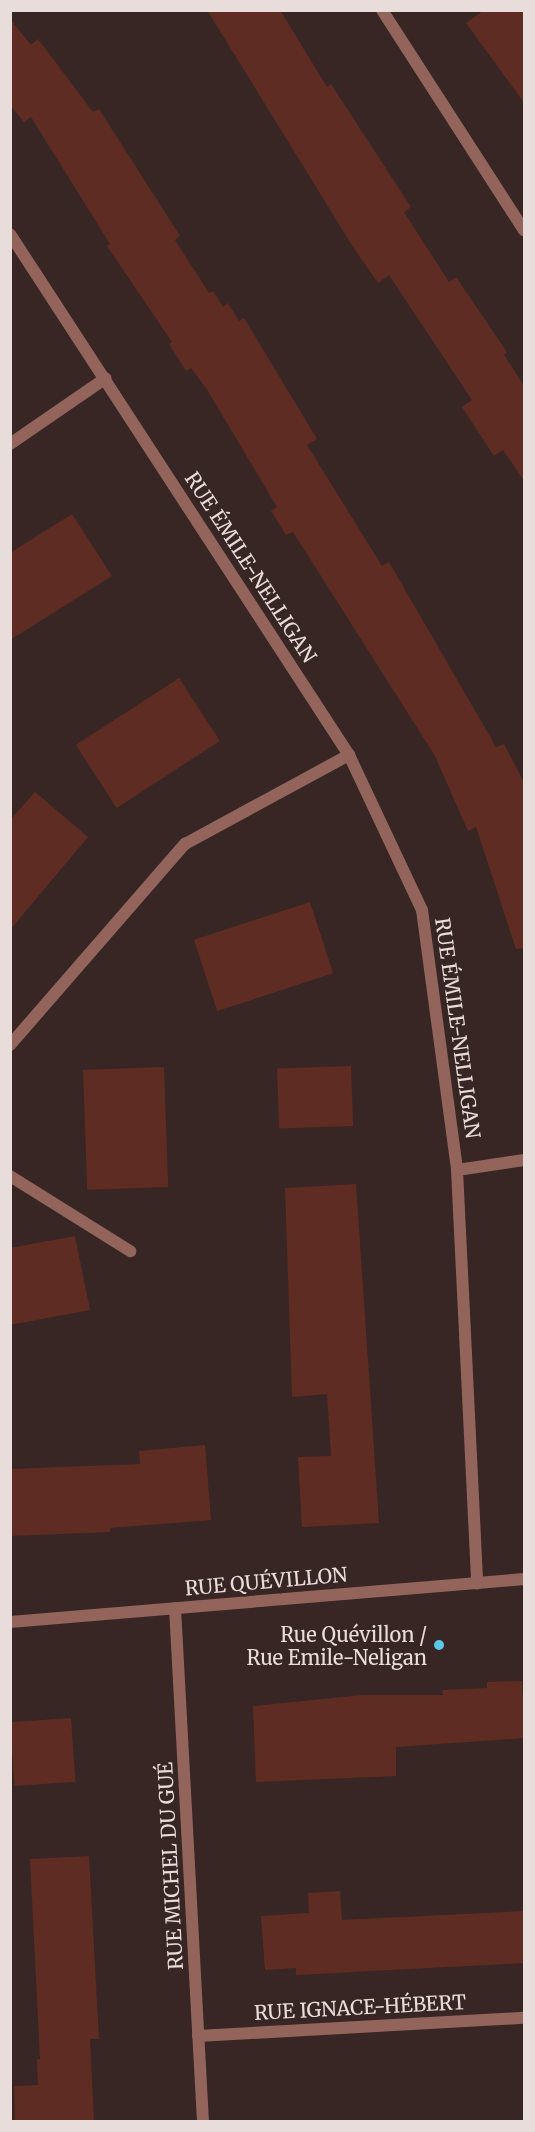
<!DOCTYPE html>
<meta charset="utf-8">
<style>
body{margin:0}
#map{position:relative;width:535px;height:2132px;overflow:hidden;background:#372623;font-family:Merriweather,serif}
div>[style]{position:absolute}
.building>*{inset:0;background:#5f2c23;transform-origin:0 0}
.street>*{height:12px;margin:-6px;padding:0 6px;transform-origin:6px;border-radius:6px;background:#92645b}
.dots>*{width:16px;height:16px;translate:-50% -50%;box-sizing:border-box;border:3px solid #372623;border-radius:50%}
span{translate:-50% -50%;white-space:nowrap;text-align:center;line-height:1.15;-webkit-text-stroke:5px #372623;paint-order:stroke}
.street-label{font-size:20px;color:#e9dddb}
.poi-label{font-size:20px;color:#e9dddb}
.right{translate:-100% -50%;text-align:right}
.frame{position:absolute;inset:0;border:12px solid #e9dddb;pointer-events:none}
</style>
<div id="map">
<div class="building">
<div style="clip-path:polygon(207px 10px,280px 10px,327px 87px,331px 84px,411px 207px,404px 212px,449px 282px,456px 277px,507px 352px,504px 355px,525px 387px,525px 482px,503px 450px,494px 456px,462px 407px,472px 400px,389px 275px,378px 283px,353px 247px)"></div>
<div style="clip-path:polygon(484px 10px,525px 10px,525px 104px,466px 23px)"></div>
<div style="clip-path:polygon(10px 19px,31px 45px,38px 39px,93px 112px,99px 109px,180px 236px,175px 240px,209px 293px,213px 291px,223px 307px,228px 303px,239px 321px,244px 318px,317px 439px,307px 445px,382px 566px,389px 562px,496px 747px,504px 744px,525px 784px,525px 948px,516px 949px,476px 827px,468px 831px,435px 756px,293px 532px,286px 535px,271px 511px,277px 507px,206px 388px,191px 368px,186px 371px,169px 344px,172px 342px,107px 246px,110px 244px,31px 117px,24px 122px,10px 105px)"></div>
<div style="clip-path:polygon(72px 514px,112px 576px,10px 640px,10px 553px)"></div>
<div style="left:179px;top:678px;width:75px;height:123px;rotate:57deg"></div>
<div style="clip-path:polygon(35px 792px,88px 837px,10px 930px,10px 820px)"></div>
<div style="left:310px;top:902px;width:75px;height:122px;rotate:72deg"></div>
<div style="left:351px;top:1066px;width:60px;height:74px;rotate:88deg"></div>
<div style="left:164px;top:1067px;width:120px;height:81px;rotate:88deg"></div>
<div style="clip-path:polygon(356px 1184px,379px 1523px,302px 1527px,298px 1457px,331px 1456px,327px 1394px,292px 1397px,285px 1188px)"></div>
<div style="clip-path:polygon(75px 1236px,90px 1310px,10px 1325px,10px 1248px)"></div>
<div style="clip-path:polygon(205px 1445px,211px 1520px,110px 1528px,110px 1532px,10px 1536px,10px 1469px,140px 1464px,139px 1451px)"></div>
<div style="clip-path:polygon(522px 1681px,525px 1738px,396px 1747px,396px 1776px,256px 1782px,253px 1706px,362px 1695px,443px 1695px,442px 1690px,487px 1688px,487px 1682px)"></div>
<div style="left:71px;top:1718px;width:64px;height:61px;rotate:86deg"></div>
<div style="clip-path:polygon(89px 1856px,99px 2039px,90px 2039px,94px 2121px,15px 2121px,14px 2086px,38px 2085px,37px 2059px,40px 2059px,30px 1859px)"></div>
<div style="clip-path:polygon(340px 1891px,342px 1920px,525px 1911px,525px 1963px,296px 1975px,296px 1968px,265px 1970px,261px 1916px,309px 1913px,308px 1893px)"></div>
</div>
<div class="street">
<div style="left:382px;top:10px;width:262px;rotate:57.2deg"></div>
<div style="left:10px;top:234px;width:622px;rotate:56.95deg"></div>
<div style="left:349px;top:755px;width:171px;rotate:64.8deg"></div>
<div style="left:422px;top:910px;width:262px;rotate:82.3deg"></div>
<div style="left:457px;top:1170px;width:414px;rotate:87.2deg"></div>
<div style="left:10px;top:444px;width:116px;rotate:-34.5deg"></div>
<div style="left:10px;top:1045px;width:267px;rotate:-49deg"></div>
<div style="left:185px;top:844px;width:187px;rotate:-28.5deg"></div>
<div style="left:457px;top:1170px;width:68px;rotate:-8.5deg"></div>
<div style="left:10px;top:1176px;width:142px;rotate:32deg"></div>
<div style="left:175px;top:1608px;width:515px;rotate:86.88deg"></div>
<div style="left:10px;top:1622px;width:516px;rotate:-4.78deg"></div>
<div style="left:198px;top:2036px;width:326px;rotate:-3.2deg"></div>
</div>
<div class="dots">
<div style="left:439px;top:1645px;background:#5bc8e6"></div>
</div>
<div class="street-label">
<span style="left:251px;top:567px;rotate:57deg">RUE ÉMILE-NELLIGAN</span>
<span style="left:458px;top:1028px;rotate:82deg">RUE ÉMILE-NELLIGAN</span>
<span style="left:266px;top:1581px;rotate:-5deg">RUE QUÉVILLON</span>
<span style="left:170px;top:1866px;rotate:-93deg">RUE MICHEL DU GUÉ</span>
<span style="left:360px;top:2007px;rotate:-3deg">RUE IGNACE-HÉBERT</span>
</div>
<div class="poi-label">
<span class="right" style="left:427px;top:1646px">Rue Quévillon /<br>Rue Emile-Neligan</span>
</div>
<div class="frame"></div>
</div>
